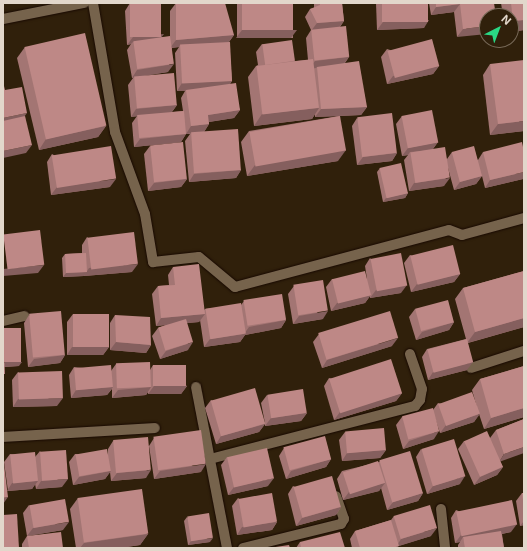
<!DOCTYPE html>
<style>
body{margin:0}
#map{position:relative;width:527px;height:551px;overflow:hidden;background:#30200b;font-family:Inter,sans-serif}
div>[style]{position:absolute}
.roads{filter:drop-shadow(0 0 1px #180900) drop-shadow(0 0 1px #180900)}
.street>*{height:10px;margin:-5px;padding:0 5px;transform-origin:5px;border-radius:5px;background:#76634c}
.wall>*{inset:0;background:#a37573;transform-origin:0 0}
.shaded-wall>*{inset:0;background:#855f5e}
.building>*{inset:0;background:#be8886;transform-origin:0 0}
span{translate:-50% -50%;white-space:nowrap;text-align:center;line-height:1.15;-webkit-text-stroke:4px #30200b;paint-order:stroke}
.frame{position:absolute;inset:0;border:4px solid #e2d7cb;pointer-events:none}
.north{position:absolute;left:479px;top:8px;width:40px;height:40px;box-sizing:border-box;background:#30200b;border:1px solid #776958;border-radius:50%;rotate:42deg;font-size:11px;font-weight:700;line-height:16px;text-align:center;color:#e2d7cb}
.north::after{content:'';display:block;margin:auto;width:14px;height:18px;background:#2ad885;clip-path:polygon(50% 0,100% 100%,50% 72%,0 100%)}
</style>
<div id="map">
<div class="roads">
<div class="street">
<div style="left:93px;top:3px;width:131px;rotate:80.3deg"></div>
<div style="left:115px;top:132px;width:87px;rotate:69.9deg"></div>
<div style="left:145px;top:214px;width:49px;rotate:80.5deg"></div>
<div style="left:153px;top:262px;width:46px;rotate:-6.2deg"></div>
<div style="left:199px;top:257px;width:47px;rotate:39.8deg"></div>
<div style="left:235px;top:287px;width:221px;rotate:-14.9deg"></div>
<div style="left:449px;top:230px;width:14px;rotate:21deg"></div>
<div style="left:462px;top:235px;width:64px;rotate:-15.3deg"></div>
<div style="left:3px;top:19px;width:83px;rotate:-11.2deg"></div>
<div style="left:3px;top:321px;width:22px;rotate:-13deg"></div>
<div style="left:471px;top:368px;width:56px;rotate:-17.8deg"></div>
<div style="left:196px;top:387px;width:164px;rotate:79.1deg"></div>
<div style="left:3px;top:437px;width:152px;rotate:-3.4deg"></div>
<div style="left:210px;top:459px;width:212px;rotate:-14.5deg"></div>
<div style="left:415px;top:406px;width:8px;rotate:-50deg"></div>
<div style="left:420px;top:400px;width:11px;rotate:-80deg"></div>
<div style="left:422px;top:389px;width:37px;rotate:-109deg"></div>
<div style="left:441px;top:509px;width:39px;rotate:84deg"></div>
<div style="left:243px;top:548px;width:101px;rotate:-13.8deg"></div>
<div style="left:341px;top:524px;width:6px;rotate:-59deg"></div>
<div style="left:344px;top:519px;width:24px;rotate:-109deg"></div>
</div>
</div>
<div class="wall">
<div style="clip-path:polygon(evenodd,130px 3px,162px 37px,170px 40px,170px 11px,176px 3px,234px 35px,229px 42px,232px 81px,230px 84px,240px 110px,234px 118px,209px 122px,209px 124px,204px 132px,241px 170px,236px 178px,189px 182px,185px 141px,190px 134px,186px 134px,181px 142px,134px 147px,132px 123px,137px 116px,131px 117px,128px 85px,133px 78px,132px 78px,127px 50px,131px 44px,127px 45px,125px 11px,130px 3px,179px 47px,175px 53px,177px 91px,185px 91px,181px 98px,183px 111px,172px 112px,177px 105px,142px 76px,168px 72px,172px 48px,179px 47px)"></div>
<div style="left:237px;top:3px;width:56px;height:35px"></div>
<div style="clip-path:polygon(314px 3px,342px 3px,344px 21px,340px 27px,349px 57px,345px 63px,367px 107px,361px 115px,340px 116px,338px 161px,247px 176px,241px 142px,249px 131px,339px 116px,315px 117px,315px 114px,312px 119px,254px 126px,248px 77px,256px 66px,258px 65px,256px 52px,262px 44px,295px 61px,308px 60px,306px 38px,311px 30px,305px 17px,310px 9px,314px 8px)"></div>
<div style="clip-path:polygon(376px 3px,428px 3px,424px 28px,377px 30px)"></div>
<div style="clip-path:polygon(429px 3px,494px 3px,457px 37px,454px 12px,431px 15px)"></div>
<div style="clip-path:polygon(501px 3px,524px 3px,524px 30px,511px 32px,511px 16px,503px 16px)"></div>
<div style="clip-path:polygon(25px 47px,106px 126px,98px 137px,39px 150px,17px 58px)"></div>
<div style="clip-path:polygon(387px 49px,439px 66px,433px 74px,387px 84px,381px 57px)"></div>
<div style="clip-path:polygon(490px 64px,524px 131px,490px 135px,483px 75px)"></div>
<div style="clip-path:polygon(402px 116px,438px 142px,433px 149px,447px 159px,452px 152px,478px 160px,483px 152px,523px 179px,485px 188px,482px 176px,476px 184px,454px 190px,448px 168px,444px 186px,409px 191px,404px 160px,408px 155px,402px 156px,396px 124px)"></div>
<div style="clip-path:polygon(357px 118px,397px 153px,392px 161px,357px 165px,352px 126px)"></div>
<div style="clip-path:polygon(150px 146px,187px 179px,181px 187px,148px 191px,144px 154px)"></div>
<div style="clip-path:polygon(52px 154px,110px 187px,51px 195px,47px 162px)"></div>
<div style="clip-path:polygon(380px 168px,408px 193px,405px 198px,383px 202px,377px 172px)"></div>
<div style="clip-path:polygon(87px 237px,132px 272px,84px 276px,63px 277px,62px 258px,65px 254px,82px 253px,82px 245px)"></div>
<div style="clip-path:polygon(410px 255px,460px 274px,454px 282px,411px 292px,404px 263px)"></div>
<div style="clip-path:polygon(370px 258px,401px 293px,370px 298px,370px 296px,365px 303px,331px 311px,326px 287px,332px 279px,367px 279px,365px 266px)"></div>
<div style="clip-path:polygon(173px 267px,204px 310px,205px 309px,241px 305px,244px 301px,286px 320px,281px 328px,245px 335px,240px 342px,204px 347px,200px 320px,199px 322px,187px 323px,188px 350px,160px 359px,152px 336px,158px 328px,166px 325px,156px 326px,152px 294px,158px 286px,169px 285px,168px 275px)"></div>
<div style="clip-path:polygon(524px 271px,524px 327px,468px 343px,467px 370px,428px 380px,422px 357px,427px 349px,466px 339px,455px 299px,463px 288px)"></div>
<div style="clip-path:polygon(294px 286px,323px 319px,293px 324px,288px 294px)"></div>
<div style="clip-path:polygon(415px 309px,454px 322px,449px 330px,416px 340px,409px 317px)"></div>
<div style="clip-path:polygon(73px 314px,109px 347px,103px 355px,67px 355px,67px 322px)"></div>
<div style="clip-path:polygon(29px 315px,65px 355px,60px 363px,28px 367px,24px 323px)"></div>
<div style="clip-path:polygon(115px 315px,151px 345px,146px 353px,110px 350px,110px 323px)"></div>
<div style="clip-path:polygon(4px 328px,19px 366px,5px 367px,3px 330px)"></div>
<div style="clip-path:polygon(319px 334px,392px 346px,322px 368px,313px 342px)"></div>
<div style="clip-path:polygon(116px 364px,150px 370px,153px 365px,187px 386px,181px 394px,148px 394px,148px 392px,146px 395px,112px 398px,112px 389px,107px 395px,71px 398px,69px 375px,74px 367px,111px 371px)"></div>
<div style="clip-path:polygon(524px 366px,524px 417px,484px 429px,479px 414px,474px 422px,440px 433px,435px 418px,434px 439px,403px 449px,396px 425px,402px 417px,433px 410px,438px 403px,478px 411px,472px 390px,480px 379px)"></div>
<div style="clip-path:polygon(18px 372px,57px 406px,13px 407px,12px 380px)"></div>
<div style="clip-path:polygon(329px 378px,402px 393px,396px 401px,334px 420px,324px 386px)"></div>
<div style="clip-path:polygon(267px 395px,307px 413px,301px 421px,265px 426px,265px 424px,259px 432px,216px 444px,205px 408px,211px 400px,265px 423px,261px 403px)"></div>
<div style="clip-path:polygon(524px 419px,500px 461px,503px 467px,497px 475px,474px 485px,458px 449px,464px 441px,490px 438px,496px 430px)"></div>
<div style="clip-path:polygon(345px 432px,386px 450px,380px 458px,342px 461px,339px 440px)"></div>
<div style="clip-path:polygon(154px 438px,201px 472px,154px 479px,149px 446px,146px 478px,111px 481px,110px 472px,105px 479px,73px 485px,69px 462px,75px 454px,108px 456px,108px 449px,113px 441px,149px 446px)"></div>
<div style="clip-path:polygon(284px 448px,331px 459px,326px 467px,286px 479px,279px 456px)"></div>
<div style="clip-path:polygon(421px 449px,460px 484px,427px 494px,416px 457px)"></div>
<div style="clip-path:polygon(40px 451px,62px 487px,36px 489px,35px 484px,32px 489px,8px 491px,4px 462px,10px 454px,35px 457px)"></div>
<div style="clip-path:polygon(227px 457px,268px 486px,228px 495px,221px 465px)"></div>
<div style="clip-path:polygon(380px 461px,423px 493px,418px 501px,387px 510px,381px 488px,379px 491px,343px 500px,337px 479px,342px 471px,379px 462px)"></div>
<div style="clip-path:polygon(293px 486px,341px 507px,336px 515px,296px 526px,288px 494px)"></div>
<div style="clip-path:polygon(522px 493px,524px 493px,524px 525px,520px 526px,516px 501px)"></div>
<div style="clip-path:polygon(78px 498px,148px 534px,140px 545px,120px 548px,76px 548px,70px 509px)"></div>
<div style="clip-path:polygon(238px 498px,277px 522px,272px 530px,237px 535px,232px 506px)"></div>
<div style="clip-path:polygon(29px 505px,63px 530px,27px 536px,23px 513px)"></div>
<div style="clip-path:polygon(456px 510px,511px 532px,502px 534px,504px 548px,458px 548px,458px 545px,460px 542px,455px 543px,451px 518px)"></div>
<div style="clip-path:polygon(394px 516px,431px 536px,398px 546px,397px 548px,352px 548px,350px 539px,355px 531px,391px 520px)"></div>
<div style="clip-path:polygon(187px 517px,210px 542px,188px 545px,184px 521px)"></div>
<div style="clip-path:polygon(27px 536px,63px 548px,22px 548px,22px 544px)"></div>
<div style="clip-path:polygon(300px 542px,345px 548px,296px 548px)"></div>
</div>
<div class="shaded-wall">
<div style="clip-path:polygon(460px 4px,454px 12px,431px 15px,436px 7px)"></div>
<div style="clip-path:polygon(429px 20px,424px 28px,377px 30px,383px 22px)"></div>
<div style="clip-path:polygon(524px 20px,524px 30px,511px 32px,511px 25px,513px 21px)"></div>
<div style="clip-path:polygon(344px 21px,338px 29px,311px 31px,317px 23px)"></div>
<div style="clip-path:polygon(487px 26px,487px 34px,457px 37px,463px 29px)"></div>
<div style="clip-path:polygon(242px 30px,297px 30px,291px 38px,236px 38px)"></div>
<div style="clip-path:polygon(164px 34px,158px 42px,133px 42px,131px 44px,127px 45px,133px 37px)"></div>
<div style="clip-path:polygon(234px 35px,228px 43px,180px 45px,179px 47px,170px 48px,176px 40px)"></div>
<div style="clip-path:polygon(349px 57px,343px 65px,317px 67px,316px 68px,309px 69px,315px 61px)"></div>
<div style="clip-path:polygon(174px 64px,168px 72px,132px 78px,137px 70px)"></div>
<div style="clip-path:polygon(439px 66px,433px 74px,387px 84px,393px 76px)"></div>
<div style="clip-path:polygon(232px 81px,226px 89px,186px 90px,185px 91px,177px 91px,182px 83px)"></div>
<div style="clip-path:polygon(177px 105px,171px 113px,131px 117px,136px 109px)"></div>
<div style="clip-path:polygon(367px 107px,361px 115px,315px 117px,321px 109px)"></div>
<div style="clip-path:polygon(319px 108px,312px 119px,254px 126px,262px 114px)"></div>
<div style="clip-path:polygon(240px 110px,234px 118px,202px 123px,208px 115px)"></div>
<div style="clip-path:polygon(27px 113px,21px 121px,3px 125px,3px 118px)"></div>
<div style="clip-path:polygon(524px 121px,524px 131px,490px 135px,498px 124px)"></div>
<div style="clip-path:polygon(209px 124px,204px 132px,186px 134px,181px 142px,134px 147px,140px 139px,186px 134px,191px 126px)"></div>
<div style="clip-path:polygon(106px 126px,98px 137px,39px 150px,46px 139px)"></div>
<div style="clip-path:polygon(438px 142px,432px 150px,410px 152px,408px 155px,402px 156px,408px 148px)"></div>
<div style="clip-path:polygon(32px 145px,26px 153px,3px 158px,3px 151px)"></div>
<div style="clip-path:polygon(346px 150px,338px 161px,247px 176px,255px 165px)"></div>
<div style="clip-path:polygon(397px 153px,392px 161px,357px 165px,363px 157px)"></div>
<div style="clip-path:polygon(241px 170px,236px 178px,189px 182px,194px 174px)"></div>
<div style="clip-path:polygon(524px 172px,524px 178px,523px 179px,485px 188px,490px 180px)"></div>
<div style="clip-path:polygon(482px 176px,476px 184px,454px 190px,460px 182px)"></div>
<div style="clip-path:polygon(450px 178px,444px 186px,409px 191px,414px 183px)"></div>
<div style="clip-path:polygon(116px 179px,110px 187px,51px 195px,57px 187px)"></div>
<div style="clip-path:polygon(187px 179px,181px 187px,148px 191px,154px 183px)"></div>
<div style="clip-path:polygon(408px 193px,405px 198px,383px 202px,386px 198px)"></div>
<div style="clip-path:polygon(138px 264px,132px 272px,84px 276px,89px 268px)"></div>
<div style="clip-path:polygon(44px 265px,38px 273px,3px 276px,3px 269px)"></div>
<div style="clip-path:polygon(87px 272px,84px 276px,63px 277px,66px 273px)"></div>
<div style="clip-path:polygon(460px 274px,454px 282px,411px 292px,417px 284px)"></div>
<div style="clip-path:polygon(407px 285px,401px 293px,370px 298px,376px 290px)"></div>
<div style="clip-path:polygon(371px 295px,365px 303px,331px 311px,337px 303px)"></div>
<div style="clip-path:polygon(328px 311px,323px 319px,293px 324px,299px 316px)"></div>
<div style="clip-path:polygon(205px 314px,199px 322px,156px 326px,161px 318px)"></div>
<div style="clip-path:polygon(524px 318px,524px 327px,467px 343px,475px 332px)"></div>
<div style="clip-path:polygon(286px 320px,281px 328px,245px 335px,240px 342px,204px 347px,210px 339px,244px 334px,249px 327px)"></div>
<div style="clip-path:polygon(454px 322px,449px 330px,416px 340px,422px 332px)"></div>
<div style="clip-path:polygon(398px 338px,392px 346px,322px 368px,327px 360px)"></div>
<div style="clip-path:polygon(116px 342px,151px 345px,146px 353px,110px 350px)"></div>
<div style="clip-path:polygon(193px 342px,188px 350px,160px 359px,166px 351px)"></div>
<div style="clip-path:polygon(72px 347px,109px 347px,103px 355px,67px 355px)"></div>
<div style="clip-path:polygon(65px 355px,60px 363px,28px 367px,34px 359px)"></div>
<div style="clip-path:polygon(5px 362px,22px 362px,19px 366px,3px 367px,3px 365px)"></div>
<div style="clip-path:polygon(473px 362px,467px 370px,428px 380px,433px 372px)"></div>
<div style="clip-path:polygon(154px 386px,187px 386px,181px 394px,148px 394px)"></div>
<div style="clip-path:polygon(113px 387px,107px 395px,71px 398px,76px 390px)"></div>
<div style="clip-path:polygon(151px 387px,146px 395px,112px 398px,118px 390px)"></div>
<div style="clip-path:polygon(402px 393px,396px 401px,334px 420px,340px 412px)"></div>
<div style="clip-path:polygon(63px 398px,57px 406px,13px 407px,18px 399px)"></div>
<div style="clip-path:polygon(524px 408px,524px 417px,484px 429px,491px 418px)"></div>
<div style="clip-path:polygon(307px 413px,301px 421px,265px 426px,271px 418px)"></div>
<div style="clip-path:polygon(480px 414px,474px 422px,440px 433px,446px 425px)"></div>
<div style="clip-path:polygon(265px 424px,259px 432px,216px 444px,221px 436px)"></div>
<div style="clip-path:polygon(439px 431px,434px 439px,403px 449px,409px 441px)"></div>
<div style="clip-path:polygon(524px 447px,524px 453px,499px 462px,504px 454px)"></div>
<div style="clip-path:polygon(386px 450px,380px 458px,342px 461px,347px 453px)"></div>
<div style="clip-path:polygon(331px 459px,326px 467px,286px 479px,291px 471px)"></div>
<div style="clip-path:polygon(206px 464px,201px 472px,154px 479px,160px 471px)"></div>
<div style="clip-path:polygon(503px 467px,497px 475px,474px 485px,480px 477px)"></div>
<div style="clip-path:polygon(151px 470px,146px 478px,111px 481px,117px 473px)"></div>
<div style="clip-path:polygon(111px 471px,105px 479px,73px 485px,79px 477px)"></div>
<div style="clip-path:polygon(465px 476px,460px 484px,427px 494px,433px 486px)"></div>
<div style="clip-path:polygon(274px 478px,268px 486px,228px 495px,234px 487px)"></div>
<div style="clip-path:polygon(68px 479px,62px 487px,36px 489px,41px 481px)"></div>
<div style="clip-path:polygon(38px 481px,32px 489px,7px 491px,12px 483px)"></div>
<div style="clip-path:polygon(385px 483px,379px 491px,343px 500px,349px 492px)"></div>
<div style="clip-path:polygon(423px 493px,418px 501px,387px 510px,393px 502px)"></div>
<div style="clip-path:polygon(8px 497px,3px 504px,3px 498px)"></div>
<div style="clip-path:polygon(341px 507px,336px 515px,296px 526px,302px 518px)"></div>
<div style="clip-path:polygon(524px 521px,524px 525px,520px 526px)"></div>
<div style="clip-path:polygon(69px 522px,63px 530px,27px 536px,33px 528px)"></div>
<div style="clip-path:polygon(277px 522px,272px 530px,237px 535px,242px 527px)"></div>
<div style="clip-path:polygon(517px 524px,511px 532px,464px 541px,463px 537px,460px 542px,455px 543px,461px 535px)"></div>
<div style="clip-path:polygon(437px 528px,431px 536px,396px 547px,401px 539px)"></div>
<div style="clip-path:polygon(148px 534px,140px 545px,120px 548px,80px 548px,84px 543px)"></div>
<div style="clip-path:polygon(213px 538px,210px 542px,188px 545px,191px 541px)"></div>
</div>
<div class="building">
<div style="left:130px;top:3px;width:31px;height:34px"></div>
<div style="clip-path:polygon(176px 3px,225px 3px,234px 35px,176px 40px)"></div>
<div style="left:242px;top:3px;width:51px;height:27px"></div>
<div style="clip-path:polygon(320px 3px,342px 3px,344px 21px,317px 23px,310px 9px,320px 5px)"></div>
<div style="left:382px;top:3px;width:46px;height:19px"></div>
<div style="clip-path:polygon(436px 3px,494px 3px,496px 16px,487px 16px,487px 26px,463px 29px,460px 4px,436px 7px)"></div>
<div style="clip-path:polygon(511px 3px,524px 3px,524px 20px,513px 21px)"></div>
<div style="left:346px;top:26px;width:31px;height:35px;rotate:84deg"></div>
<div style="left:85px;top:33px;width:95px;height:62px;rotate:77deg"></div>
<div style="left:170px;top:36px;width:28px;height:37px;rotate:82deg"></div>
<div style="left:432px;top:39px;width:28px;height:46px;rotate:75deg"></div>
<div style="left:292px;top:40px;width:21px;height:30px;rotate:82deg"></div>
<div style="left:230px;top:42px;width:39px;height:50px;rotate:87deg"></div>
<div style="left:313px;top:59px;width:49px;height:57px;rotate:83deg"></div>
<div style="clip-path:polygon(524px 60px,524px 121px,498px 124px,490px 64px)"></div>
<div style="clip-path:polygon(359px 61px,367px 107px,321px 109px,317px 67px)"></div>
<div style="left:174px;top:73px;width:32px;height:40px;rotate:85deg"></div>
<div style="clip-path:polygon(3px 82px,5px 90px,22px 87px,27px 113px,3px 118px)"></div>
<div style="clip-path:polygon(236px 83px,240px 110px,208px 115px,209px 124px,191px 126px,186px 90px)"></div>
<div style="left:432px;top:110px;width:33px;height:31px;rotate:79deg"></div>
<div style="left:184px;top:111px;width:23px;height:47px;rotate:85deg"></div>
<div style="left:392px;top:113px;width:40px;height:35px;rotate:83deg"></div>
<div style="clip-path:polygon(25px 116px,32px 145px,3px 151px,3px 121px)"></div>
<div style="left:340px;top:116px;width:35px;height:92px;rotate:80deg"></div>
<div style="left:238px;top:129px;width:41px;height:47px;rotate:86deg"></div>
<div style="left:183px;top:142px;width:37px;height:33px;rotate:84deg"></div>
<div style="clip-path:polygon(522px 142px,524px 152px,524px 172px,490px 180px,483px 152px)"></div>
<div style="left:111px;top:146px;width:33px;height:60px;rotate:81deg"></div>
<div style="left:474px;top:146px;width:31px;height:23px;rotate:75deg"></div>
<div style="left:445px;top:147px;width:31px;height:35px;rotate:81deg"></div>
<div style="left:401px;top:163px;width:31px;height:22px;rotate:77deg"></div>
<div style="left:40px;top:230px;width:35px;height:37px;rotate:83deg"></div>
<div style="left:134px;top:232px;width:32px;height:47px;rotate:83deg"></div>
<div style="left:453px;top:245px;width:30px;height:44px;rotate:76deg"></div>
<div style="left:86px;top:253px;width:19px;height:21px;rotate:87deg"></div>
<div style="left:401px;top:253px;width:33px;height:31px;rotate:79deg"></div>
<div style="clip-path:polygon(199px 264px,205px 314px,161px 318px,158px 286px,175px 285px,173px 267px)"></div>
<div style="left:365px;top:271px;width:25px;height:34px;rotate:76deg"></div>
<div style="clip-path:polygon(524px 271px,524px 318px,475px 332px,463px 288px)"></div>
<div style="left:323px;top:280px;width:31px;height:30px;rotate:81deg"></div>
<div style="left:282px;top:294px;width:26px;height:39px;rotate:81deg"></div>
<div style="left:448px;top:300px;width:23px;height:34px;rotate:75deg"></div>
<div style="left:241px;top:303px;width:31px;height:36px;rotate:81deg"></div>
<div style="left:61px;top:311px;width:44px;height:32px;rotate:85deg"></div>
<div style="left:390px;top:311px;width:28px;height:75px;rotate:73deg"></div>
<div style="left:73px;top:314px;width:36px;height:33px"></div>
<div style="clip-path:polygon(115px 315px,150px 317px,151px 345px,116px 342px)"></div>
<div style="left:186px;top:319px;width:24px;height:29px;rotate:73deg"></div>
<div style="left:4px;top:328px;width:17px;height:34px"></div>
<div style="clip-path:polygon(3px 331px,5px 374px,3px 374px)"></div>
<div style="left:467px;top:339px;width:24px;height:41px;rotate:75deg"></div>
<div style="left:391px;top:359px;width:36px;height:65px;rotate:72deg"></div>
<div style="left:150px;top:362px;width:25px;height:34px;rotate:88deg"></div>
<div style="left:111px;top:365px;width:22px;height:37px;rotate:85deg"></div>
<div style="left:153px;top:365px;width:33px;height:21px"></div>
<div style="clip-path:polygon(524px 366px,524px 408px,491px 418px,480px 379px)"></div>
<div style="left:62px;top:371px;width:27px;height:44px;rotate:88deg"></div>
<div style="left:255px;top:388px;width:37px;height:46px;rotate:74deg"></div>
<div style="left:303px;top:389px;width:24px;height:36px;rotate:81deg"></div>
<div style="left:472px;top:392px;width:23px;height:36px;rotate:70deg"></div>
<div style="left:433px;top:408px;width:24px;height:32px;rotate:75deg"></div>
<div style="clip-path:polygon(524px 419px,524px 447px,504px 454px,496px 430px)"></div>
<div style="left:384px;top:428px;width:22px;height:39px;rotate:85deg"></div>
<div style="left:201px;top:430px;width:34px;height:48px;rotate:82deg"></div>
<div style="left:487px;top:431px;width:39px;height:25px;rotate:66deg"></div>
<div style="left:325px;top:436px;width:24px;height:43px;rotate:75deg"></div>
<div style="left:148px;top:437px;width:33px;height:35px;rotate:85deg"></div>
<div style="left:454px;top:439px;width:39px;height:34px;rotate:73deg"></div>
<div style="left:267px;top:448px;width:31px;height:41px;rotate:77deg"></div>
<div style="left:107px;top:449px;width:22px;height:32px;rotate:80deg"></div>
<div style="left:66px;top:450px;width:29px;height:26px;rotate:86deg"></div>
<div style="left:410px;top:451px;width:44px;height:32px;rotate:73deg"></div>
<div style="left:35px;top:452px;width:29px;height:25px;rotate:84deg"></div>
<div style="clip-path:polygon(3px 456px,8px 497px,3px 498px)"></div>
<div style="left:378px;top:461px;width:23px;height:37px;rotate:72deg"></div>
<div style="left:332px;top:476px;width:32px;height:40px;rotate:74deg"></div>
<div style="left:142px;top:489px;width:45px;height:65px;rotate:82deg"></div>
<div style="left:272px;top:493px;width:29px;height:34px;rotate:80deg"></div>
<div style="clip-path:polygon(522px 493px,524px 493px,524px 506px)"></div>
<div style="left:65px;top:499px;width:23px;height:36px;rotate:80deg"></div>
<div style="left:512px;top:500px;width:25px;height:57px;rotate:78deg"></div>
<div style="left:430px;top:505px;width:24px;height:38px;rotate:73deg"></div>
<div style="left:209px;top:513px;width:25px;height:22px;rotate:81deg"></div>
<div style="clip-path:polygon(17px 514px,19px 548px,3px 548px,3px 515px)"></div>
<div style="clip-path:polygon(391px 520px,399px 546px,392px 548px,360px 548px,355px 531px)"></div>
<div style="clip-path:polygon(501px 531px,504px 548px,465px 548px,463px 537px)"></div>
<div style="clip-path:polygon(61px 532px,63px 548px,29px 548px,27px 536px)"></div>
<div style="clip-path:polygon(340px 532px,345px 548px,301px 548px,300px 542px)"></div>
<div style="clip-path:polygon(289px 545px,290px 548px,269px 548px)"></div>
</div>
<div class="frame"></div>
<div class="north">N</div>
</div>
